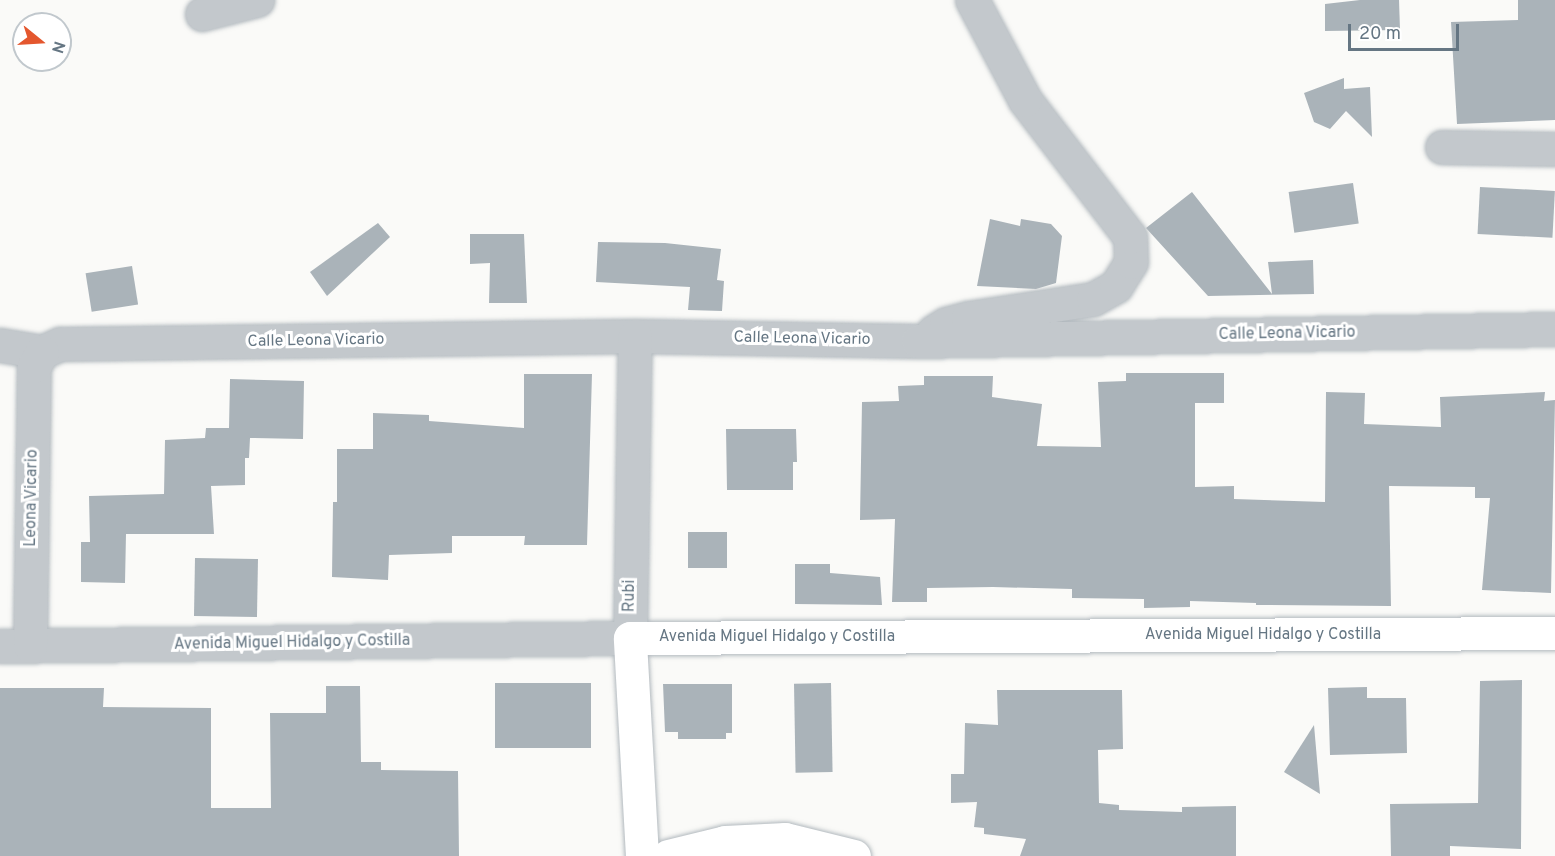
<!DOCTYPE html>
<style>
body{margin:0}
#map{position:relative;width:1555px;height:856px;overflow:hidden;background:#fafaf8;font-family:Overpass,sans-serif}
div>[style]{position:absolute}
.building>*{inset:0;background:#aab3b9;transform-origin:0 0}
.roads{filter:drop-shadow(0 0 2px #b3babf) drop-shadow(0 0 2px #b3babf)}
.street>*{height:33px;margin:-16.5px;padding:0 16.5px;transform-origin:16.5px;border-radius:16.5px;background:#c3c8cc}
.secondary>*{height:33px;margin:-16.5px;padding:0 16.5px;transform-origin:16.5px;border-radius:16.5px;background:#fff}
span{translate:-50% -50%;white-space:nowrap;text-align:center;line-height:1.15;-webkit-text-stroke:6px #fff;paint-order:stroke}
.street-label{font-size:16px;color:#657683}
.north{position:absolute;left:12px;top:12px;width:60px;height:60px;box-sizing:border-box;background:#fff;border:2px solid #c1c8cd;border-radius:50%;rotate:108deg;font-size:16px;font-weight:700;line-height:24px;text-align:center;color:#657683}
.north::after{content:'';display:block;margin:auto;width:21px;height:27px;background:#e4572e;clip-path:polygon(50% 0,100% 100%,50% 72%,0 100%)}
.scale{position:absolute;left:1348px;top:24px;width:111px;height:27px;box-sizing:border-box;border:3px solid #657683;border-top:0;padding-left:8px;font-size:18px;line-height:21px;white-space:nowrap;color:#657683;-webkit-text-stroke:4px #fff;paint-order:stroke}
</style>
<div id="map">
<div class="building">
<div style="clip-path:polygon(1360px 0,1399px 0,1400px 30px,1325px 31px,1325px 4px)"></div>
<div style="clip-path:polygon(1518px 0,1555px 0,1555px 120px,1457px 124px,1451px 22px,1518px 20px)"></div>
<div style="clip-path:polygon(1344px 78px,1344px 89px,1370px 87px,1372px 137px,1346px 111px,1330px 129px,1314px 122px,1304px 93px)"></div>
<div style="left:1353px;top:183px;width:41px;height:65px;rotate:82deg"></div>
<div style="left:1480px;top:187px;width:75px;height:47px;rotate:3deg"></div>
<div style="clip-path:polygon(1192px 192px,1272px 294px,1268px 262px,1313px 260px,1314px 294px,1208px 296px,1146px 228px)"></div>
<div style="clip-path:polygon(990px 219px,1020px 226px,1021px 219px,1051px 224px,1062px 236px,1056px 283px,1036px 289px,977px 286px)"></div>
<div style="clip-path:polygon(378px 223px,390px 237px,327px 296px,310px 272px)"></div>
<div style="clip-path:polygon(470px 234px,524px 234px,527px 303px,489px 303px,490px 263px,470px 264px)"></div>
<div style="clip-path:polygon(598px 242px,665px 243px,721px 249px,717px 280px,724px 281px,722px 311px,688px 310px,690px 287px,596px 282px)"></div>
<div style="left:132px;top:266px;width:39px;height:47px;rotate:81deg"></div>
<div style="clip-path:polygon(1126px 373px,1224px 373px,1224px 403px,1195px 403px,1195px 487px,1234px 486px,1234px 499px,1325px 502px,1326px 392px,1365px 393px,1364px 424px,1441px 427px,1440px 397px,1545px 392px,1544px 401px,1555px 400px,1551px 593px,1482px 590px,1490px 498px,1475px 498px,1475px 487px,1389px 486px,1391px 606px,1256px 605px,1256px 603px,1190px 601px,1190px 607px,1144px 608px,1144px 599px,1072px 598px,1072px 589px,993px 587px,927px 588px,927px 602px,892px 602px,895px 519px,860px 520px,862px 402px,899px 401px,898px 386px,924px 385px,924px 376px,993px 376px,992px 397px,1042px 404px,1037px 446px,1101px 447px,1098px 382px,1126px 381px)"></div>
<div style="clip-path:polygon(524px 374px,592px 374px,587px 545px,524px 545px,525px 536px,452px 536px,452px 553px,389px 555px,388px 580px,332px 577px,333px 502px,337px 502px,337px 449px,373px 449px,373px 413px,429px 415px,429px 421px,524px 428px)"></div>
<div style="clip-path:polygon(230px 379px,304px 381px,303px 439px,250px 438px,249px 458px,245px 458px,245px 485px,211px 486px,214px 534px,126px 534px,125px 583px,81px 582px,81px 542px,90px 542px,89px 496px,164px 494px,165px 440px,205px 438px,206px 428px,229px 428px)"></div>
<div style="clip-path:polygon(726px 429px,796px 429px,797px 462px,793px 462px,793px 490px,727px 490px)"></div>
<div style="left:688px;top:532px;width:39px;height:36px"></div>
<div style="left:195px;top:558px;width:63px;height:58px;rotate:1deg"></div>
<div style="clip-path:polygon(795px 564px,830px 564px,830px 573px,880px 577px,882px 605px,795px 604px)"></div>
<div style="clip-path:polygon(1522px 680px,1521px 849px,1450px 846px,1450px 856px,1391px 856px,1390px 804px,1478px 803px,1480px 681px)"></div>
<div style="left:591px;top:683px;width:65px;height:96px;rotate:90deg"></div>
<div style="left:831px;top:683px;width:89px;height:37px;rotate:89deg"></div>
<div style="clip-path:polygon(663px 684px,732px 684px,732px 733px,726px 733px,726px 739px,678px 739px,678px 732px,665px 732px)"></div>
<div style="clip-path:polygon(326px 686px,360px 686px,361px 762px,381px 762px,381px 770px,458px 771px,459px 856px,0 856px,0 688px,104px 688px,103px 707px,211px 708px,211px 808px,271px 808px,270px 713px,326px 713px)"></div>
<div style="clip-path:polygon(1367px 687px,1367px 698px,1406px 698px,1407px 753px,1330px 755px,1328px 688px)"></div>
<div style="clip-path:polygon(997px 690px,1122px 690px,1123px 749px,1098px 750px,1099px 803px,1119px 805px,1119px 810px,1182px 812px,1182px 807px,1236px 806px,1236px 856px,1020px 856px,1026px 839px,984px 834px,984px 828px,974px 827px,977px 802px,951px 803px,951px 774px,964px 774px,965px 723px,998px 725px)"></div>
<div style="clip-path:polygon(1314px 725px,1320px 794px,1284px 772px)"></div>
</div>
<div class="roads">
<div class="street">
<div style="left:202px;top:14px;width:57px;rotate:-14.3deg"></div>
<div style="left:1442px;top:147px;width:113px;rotate:1deg"></div>
<div style="left:933px;top:332px;width:15px;rotate:-32deg"></div>
<div style="left:946px;top:324px;width:23px;rotate:-15deg"></div>
<div style="left:968px;top:318px;width:126px;rotate:-8.6deg"></div>
<div style="left:1093px;top:299px;width:26px;rotate:-29deg"></div>
<div style="left:1116px;top:286px;width:28px;rotate:-58deg"></div>
<div style="left:1131px;top:262px;width:25px;rotate:-92deg"></div>
<div style="left:1130px;top:237px;width:173px;rotate:-127.5deg"></div>
<div style="left:1025px;top:100px;width:113px;rotate:-117.9deg"></div>
<div style="left:0;top:345px;width:43px;rotate:9.5deg"></div>
<div style="left:42px;top:352px;width:20px;rotate:-24deg"></div>
<div style="left:60px;top:344px;width:575px;rotate:-0.8deg"></div>
<div style="left:635px;top:336px;width:283px;rotate:1deg"></div>
<div style="left:918px;top:341px;width:637px;rotate:-1.08deg"></div>
<div style="left:0;top:646px;width:630px;rotate:-0.73deg"></div>
<div style="left:630px;top:638px;width:302px;rotate:-89.1deg"></div>
<div style="left:30px;top:646px;width:280px;rotate:-89.2deg"></div>
<div style="left:34px;top:366px;width:16px;rotate:-60deg"></div>
</div>
<div class="secondary">
<div style="left:642px;top:856px;width:218px;rotate:-93.2deg"></div>
<div style="left:630px;top:638px;width:925px;rotate:-0.31deg"></div>
<div style="left:668px;top:856px;width:59px;rotate:-13.8deg"></div>
<div style="left:725px;top:842px;width:60px;rotate:-2.9deg"></div>
<div style="left:785px;top:839px;width:71px;rotate:13.8deg"></div>
</div>
</div>
<div class="street-label">
<span style="left:1287px;top:334px;rotate:-1deg">Calle Leona Vicario</span>
<span style="left:802px;top:339px;rotate:1deg">Calle Leona Vicario</span>
<span style="left:316px;top:341px;rotate:-1deg">Calle Leona Vicario</span>
<span style="left:32px;top:498px;rotate:-89deg">Leona Vicario</span>
<span style="left:630px;top:596px;rotate:-89deg">Rubi</span>
<span style="left:1263px;top:635px">Avenida Miguel Hidalgo y Costilla</span>
<span style="left:777px;top:637px">Avenida Miguel Hidalgo y Costilla</span>
<span style="left:292px;top:643px;rotate:-1deg">Avenida Miguel Hidalgo y Costilla</span>
</div>
<div class="north">N</div>
<div class="scale">20 m</div>
</div>
